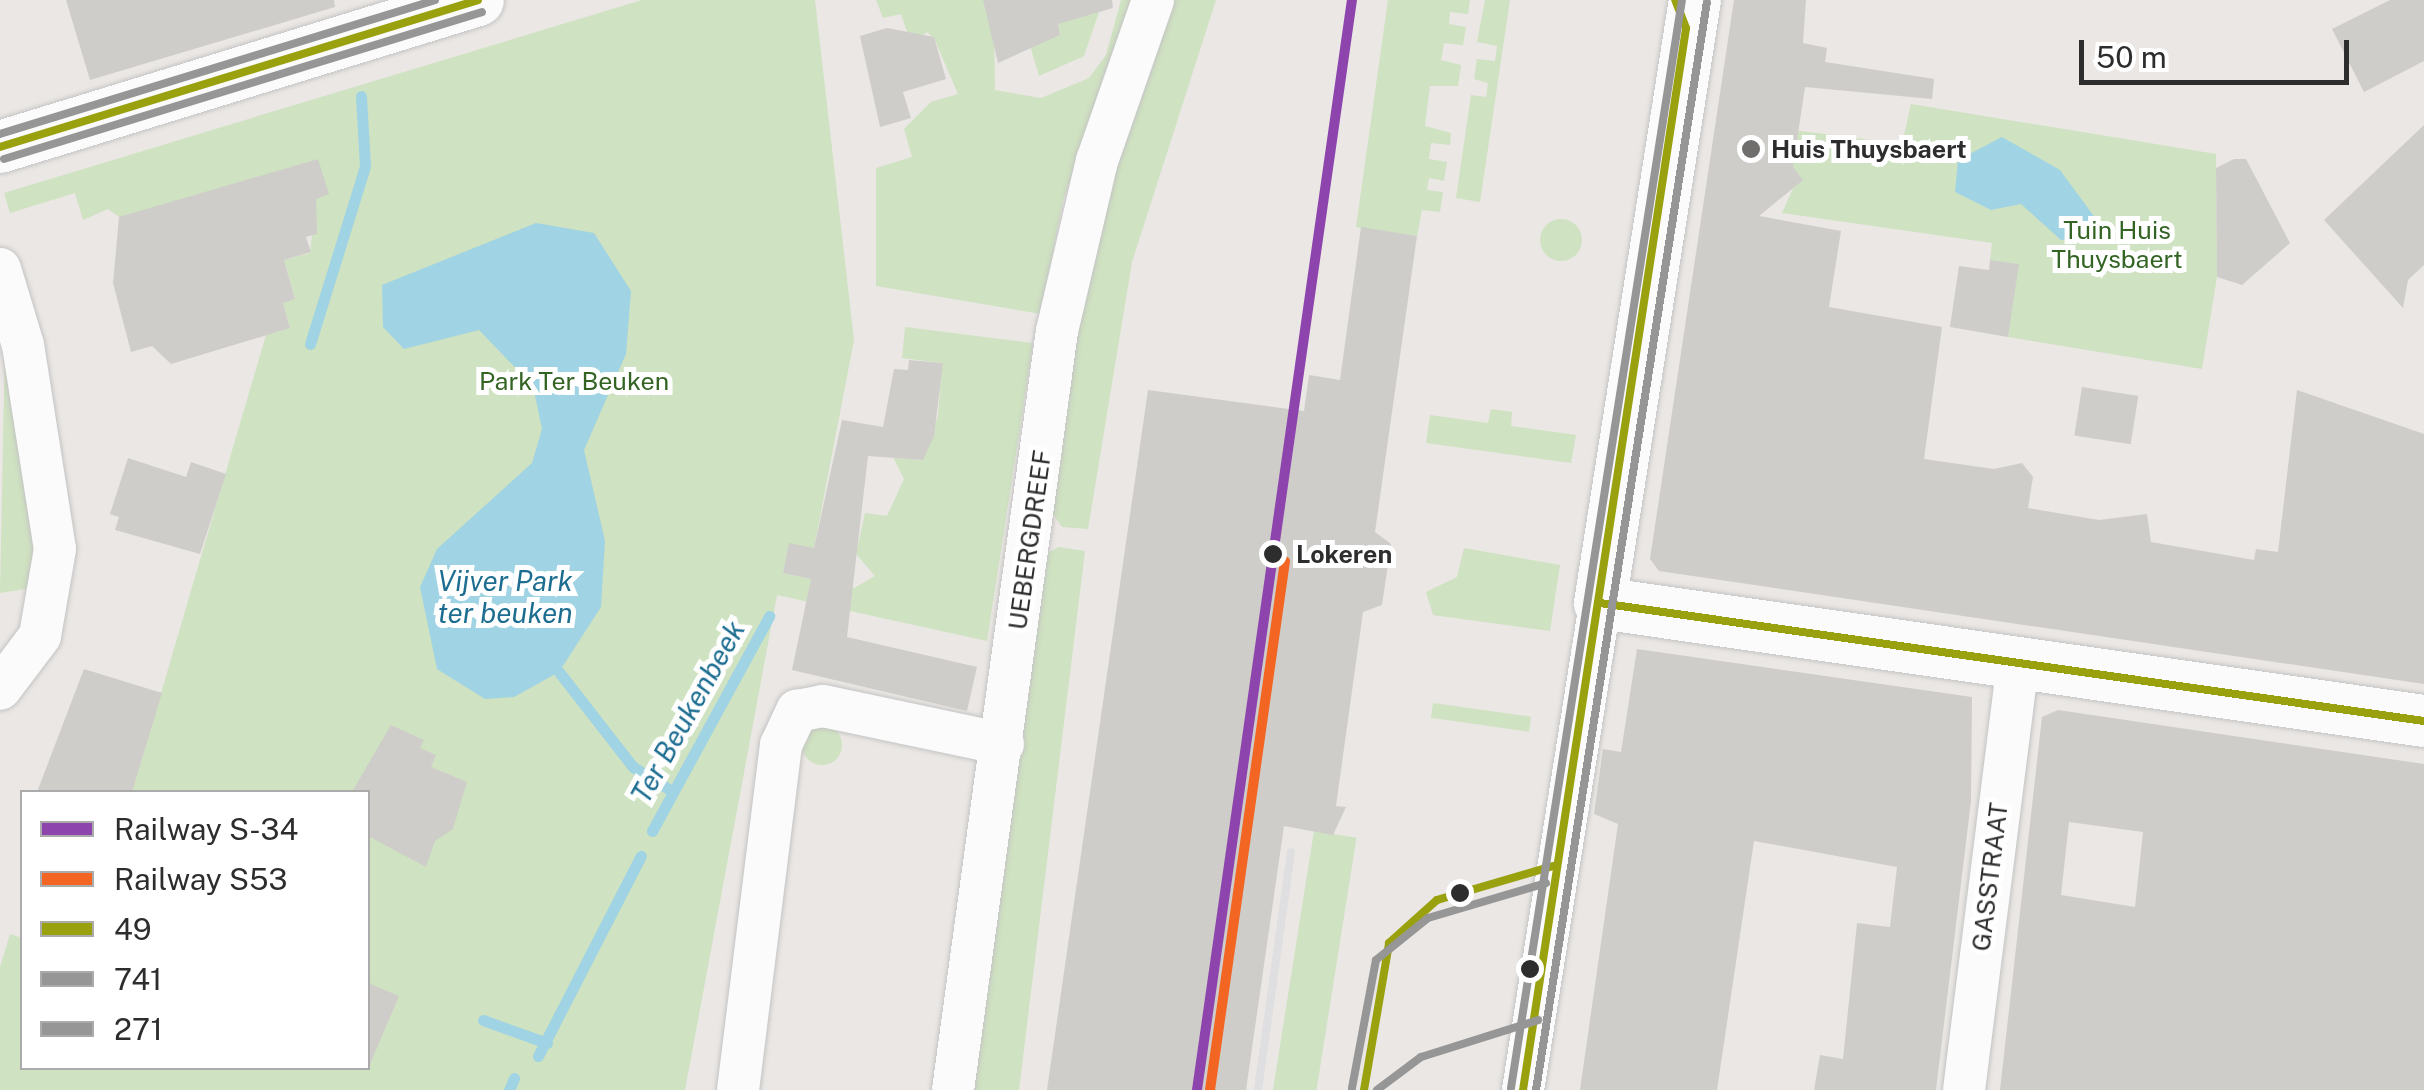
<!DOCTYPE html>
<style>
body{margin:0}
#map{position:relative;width:2424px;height:1090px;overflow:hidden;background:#eae7e4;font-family:"Public Sans",sans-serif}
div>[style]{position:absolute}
.green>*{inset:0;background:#cfe2c1;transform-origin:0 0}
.round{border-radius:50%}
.water>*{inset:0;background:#a0d3e3}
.stream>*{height:11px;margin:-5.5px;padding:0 5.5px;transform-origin:5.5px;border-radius:5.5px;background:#a0d3e3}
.building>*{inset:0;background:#cfcdca;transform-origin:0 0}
.roads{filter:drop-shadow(0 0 2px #c4c4c4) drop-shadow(0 0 2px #c4c4c4)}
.minor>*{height:42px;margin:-21px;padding:0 21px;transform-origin:21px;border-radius:21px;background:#fcfbfb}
.tertiary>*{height:52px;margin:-26px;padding:0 26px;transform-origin:26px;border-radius:26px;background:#fcfbfb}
.rail>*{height:8px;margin:-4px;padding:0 4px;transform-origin:4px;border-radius:4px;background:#dfdee0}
.bus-1>*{height:8px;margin:-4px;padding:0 4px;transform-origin:4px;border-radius:4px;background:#9aa10e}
.bus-2>*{height:8px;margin:-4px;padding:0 4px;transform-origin:4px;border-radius:4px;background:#969696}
.bus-3>*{height:8px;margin:-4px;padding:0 4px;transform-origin:4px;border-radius:4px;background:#969696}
.rail-1>*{height:10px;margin:-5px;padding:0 5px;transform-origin:5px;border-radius:5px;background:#8e44ad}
.rail-2>*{height:10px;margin:-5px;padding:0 5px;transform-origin:5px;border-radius:5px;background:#f26522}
.dots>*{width:28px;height:28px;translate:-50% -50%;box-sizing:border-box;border:5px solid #fff;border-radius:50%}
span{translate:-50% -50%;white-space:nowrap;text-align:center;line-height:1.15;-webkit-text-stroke:10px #fff;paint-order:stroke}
.poi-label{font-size:25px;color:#2d2d2d;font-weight:700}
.left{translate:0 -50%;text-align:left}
.park-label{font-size:25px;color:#336424}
.street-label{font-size:25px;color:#2d2d2d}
.stop-label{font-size:25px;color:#2d2d2d;font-weight:700}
.water-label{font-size:28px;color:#1d6d91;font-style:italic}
.legend{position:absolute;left:20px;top:790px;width:350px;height:280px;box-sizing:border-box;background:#fff;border:2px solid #ababab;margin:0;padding:12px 18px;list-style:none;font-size:30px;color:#2d2d2d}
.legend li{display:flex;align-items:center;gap:20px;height:50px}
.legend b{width:50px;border:2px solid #ababab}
.scale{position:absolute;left:2079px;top:40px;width:270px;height:45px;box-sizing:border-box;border:5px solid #2d2d2d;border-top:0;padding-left:12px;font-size:30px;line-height:35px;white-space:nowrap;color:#2d2d2d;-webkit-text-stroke:8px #fff;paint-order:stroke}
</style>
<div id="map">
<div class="green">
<div style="clip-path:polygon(642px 0,815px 0,854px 340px,814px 548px,789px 544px,783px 573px,854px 588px,875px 576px,856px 554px,865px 513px,887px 516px,904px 479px,882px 435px,896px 458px,922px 460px,938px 416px,942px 363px,902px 358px,905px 327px,1033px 343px,987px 641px,777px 595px,685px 1090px,0 1090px,0 967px,10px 934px,22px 938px,22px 1068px,368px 1068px,368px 792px,132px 792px,266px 335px,290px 328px,283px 303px,295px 298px,284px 260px,310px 253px,316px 199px,119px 217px,108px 209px,83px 220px,75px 193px,10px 213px,4px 193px)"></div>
<div style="clip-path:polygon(876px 0,983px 0,994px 30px,995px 90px,1041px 98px,1089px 78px,1106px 55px,1121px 0,1131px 0,1063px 201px,1041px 314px,876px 286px,876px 168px,912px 157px,904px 129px,931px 102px,958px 94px,934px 38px,927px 32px,911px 44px,901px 14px,883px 18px)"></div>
<div style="clip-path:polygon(1103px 0,1084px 56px,1039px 76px,1029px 42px,1060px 35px,1058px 24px)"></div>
<div style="clip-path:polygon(1171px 0,1216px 0,1132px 262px,1088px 529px,1062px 527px,1048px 507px,1096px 225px)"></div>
<div style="clip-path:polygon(1388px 0,1470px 0,1468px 14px,1450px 12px,1449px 24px,1466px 27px,1463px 45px,1444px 43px,1441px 60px,1461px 65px,1458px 86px,1430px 86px,1425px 126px,1451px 133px,1450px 145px,1431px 143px,1429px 159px,1447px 162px,1444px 181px,1429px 178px,1427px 190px,1443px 192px,1440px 212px,1422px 210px,1417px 236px,1356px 227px)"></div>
<div style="clip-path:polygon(1485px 0,1510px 0,1480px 202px,1456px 198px,1471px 95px,1486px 97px,1488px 83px,1474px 79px,1477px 59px,1495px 61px,1497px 46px,1477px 42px)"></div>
<div style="clip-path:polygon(1911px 104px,2216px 154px,2217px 277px,2202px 369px,2008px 337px,2018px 264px,1990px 260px,1992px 243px,1782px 213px,1799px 175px,1788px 167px,1793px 130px,1902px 144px)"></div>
<div class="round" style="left:1540px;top:219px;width:42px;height:42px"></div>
<div style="clip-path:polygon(5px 342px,40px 555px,38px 587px,0 593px)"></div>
<div style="clip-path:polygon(1491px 409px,1512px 412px,1511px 426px,1576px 435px,1571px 463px,1426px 443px,1430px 415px,1488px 423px)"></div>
<div style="clip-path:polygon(1058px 547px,1085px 551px,1019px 1090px,969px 1090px,1042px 557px)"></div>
<div style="clip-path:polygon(1464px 548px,1560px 565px,1550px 631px,1433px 615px,1426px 592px,1457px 577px)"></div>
<div style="left:1433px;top:703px;width:99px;height:15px;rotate:8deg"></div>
<div class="round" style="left:802px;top:725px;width:40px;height:40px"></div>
<div style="left:1314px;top:831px;width:43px;height:262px;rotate:9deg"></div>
</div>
<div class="water">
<div style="clip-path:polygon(2002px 137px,2060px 170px,2096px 219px,2084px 238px,2061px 240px,2021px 204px,1991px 210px,1955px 192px,1958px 160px)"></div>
<div style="clip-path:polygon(536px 223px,594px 233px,631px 291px,626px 354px,584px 450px,605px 541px,601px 607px,559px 672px,514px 697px,485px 699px,437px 669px,420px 587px,437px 549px,532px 463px,542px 429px,533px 386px,479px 330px,404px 349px,383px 327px,382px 285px)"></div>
</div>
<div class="stream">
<div style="left:310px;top:344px;width:186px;rotate:-72.8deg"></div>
<div style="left:365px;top:166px;width:70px;rotate:-93.3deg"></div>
<div style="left:559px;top:672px;width:120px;rotate:52.1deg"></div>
<div style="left:633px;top:767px;width:46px;rotate:31.6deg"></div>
<div style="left:652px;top:831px;width:245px;rotate:-61.4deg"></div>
<div style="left:483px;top:1020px;width:68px;rotate:19.8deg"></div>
<div style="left:538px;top:1056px;width:225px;rotate:-62.8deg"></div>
<div style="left:509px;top:1090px;width:13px;rotate:-67deg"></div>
</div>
<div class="building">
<div style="clip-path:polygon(66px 0,334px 0,335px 7px,90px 80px)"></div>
<div style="clip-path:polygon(983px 0,1112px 0,1113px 8px,1058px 24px,1060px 35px,998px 63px)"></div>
<div style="clip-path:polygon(1734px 0,1806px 0,1803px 43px,1827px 48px,1825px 62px,1934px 79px,1932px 99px,1805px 87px,1793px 167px,1803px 180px,1759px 216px,1841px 231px,1829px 307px,1942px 327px,1924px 459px,1994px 469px,2022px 463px,2033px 477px,2028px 508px,2099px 520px,2147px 514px,2151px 542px,2254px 560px,2256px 549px,2278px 552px,2297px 390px,2424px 434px,2424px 684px,1659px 571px,1650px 559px)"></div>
<div style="clip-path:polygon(2390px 0,2424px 0,2424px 61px,2364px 92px,2332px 29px)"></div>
<div style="clip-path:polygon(887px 28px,934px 37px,946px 79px,903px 92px,911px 118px,880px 127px,860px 36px)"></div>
<div style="clip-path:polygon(2424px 125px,2424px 265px,2408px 280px,2403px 308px,2324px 220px)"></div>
<div style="clip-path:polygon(318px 159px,329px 194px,316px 199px,317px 234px,306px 237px,311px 252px,284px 260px,295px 299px,283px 303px,290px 328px,171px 364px,152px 346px,131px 352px,113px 283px,119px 217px)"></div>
<div style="clip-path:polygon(2234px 159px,2246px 159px,2290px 243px,2242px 285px,2217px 277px,2216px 168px)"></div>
<div style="clip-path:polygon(1361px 227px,1417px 236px,1375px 532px,1391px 544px,1382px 605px,1363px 612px,1336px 806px,1346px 807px,1333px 835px,1284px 826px,1246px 1090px,1047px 1090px,1148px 390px,1304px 411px,1309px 375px,1340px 380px)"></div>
<div style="clip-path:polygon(1990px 260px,2019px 264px,2008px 337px,1950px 327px,1959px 266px,1989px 270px)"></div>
<div style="clip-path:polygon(909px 360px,943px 363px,934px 436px,923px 460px,868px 456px,847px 637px,977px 667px,967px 711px,792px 670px,811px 579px,783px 573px,789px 543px,814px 548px,842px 420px,883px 427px,894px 369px,908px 370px)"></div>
<div style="left:2082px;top:387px;width:57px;height:49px;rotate:9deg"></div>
<div style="clip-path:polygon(128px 458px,186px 477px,191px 462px,226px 474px,200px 554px,115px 530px,119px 517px,110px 514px)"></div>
<div style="clip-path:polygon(1637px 649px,1972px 697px,1971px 801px,1936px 1090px,1814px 1090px,1820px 1055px,1843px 1059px,1857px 923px,1890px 927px,1897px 867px,1754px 841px,1717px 1090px,1580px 1090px,1618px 824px,1594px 814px,1603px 749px,1621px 752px)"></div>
<div style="clip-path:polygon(84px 669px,162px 693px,132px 792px,37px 792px)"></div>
<div style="clip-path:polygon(evenodd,2058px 710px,2424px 764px,2424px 1090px,2000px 1090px,2042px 717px,2058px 710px,2069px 822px,2143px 832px,2135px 907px,2061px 895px,2069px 822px)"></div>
<div style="clip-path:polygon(391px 725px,424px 740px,420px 748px,436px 755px,431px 767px,467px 782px,453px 829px,435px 841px,426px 867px,368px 836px,368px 792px,352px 792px)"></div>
<div style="clip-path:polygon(368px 983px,399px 996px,368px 1069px)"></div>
</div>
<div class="roads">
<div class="minor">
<div style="left:0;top:269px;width:79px;rotate:73.2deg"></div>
<div style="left:23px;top:345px;width:206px;rotate:81.1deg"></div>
<div style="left:55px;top:549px;width:88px;rotate:99.8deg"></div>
<div style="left:40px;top:636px;width:66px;rotate:127deg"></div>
<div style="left:738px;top:1090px;width:348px;rotate:-82.9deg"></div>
<div style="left:781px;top:745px;width:38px;rotate:-65deg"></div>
<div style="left:797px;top:711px;width:26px;rotate:-11deg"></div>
<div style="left:823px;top:706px;width:184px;rotate:11.9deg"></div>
<div style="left:953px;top:1090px;width:766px;rotate:-82.2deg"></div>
<div style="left:1057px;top:331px;width:175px;rotate:-76.8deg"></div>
<div style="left:1097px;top:161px;width:170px;rotate:-70.8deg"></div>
<div style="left:1523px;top:1090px;width:493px;rotate:-81deg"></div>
<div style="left:1964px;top:1090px;width:429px;rotate:-82.8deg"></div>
</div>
<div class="tertiary">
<div style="left:1695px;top:0;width:610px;rotate:98.95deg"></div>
<div style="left:1600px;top:603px;width:832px;rotate:8.15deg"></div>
<div style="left:0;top:147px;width:500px;rotate:-17.09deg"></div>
</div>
</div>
<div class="rail">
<div style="left:1258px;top:1090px;width:240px;rotate:-82.1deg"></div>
</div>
<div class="bus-1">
<div style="left:0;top:147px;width:500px;rotate:-17.09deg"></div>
<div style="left:1600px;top:603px;width:832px;rotate:8.15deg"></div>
<div style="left:1364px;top:1090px;width:149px;rotate:-80.3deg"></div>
<div style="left:1389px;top:943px;width:64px;rotate:-41.9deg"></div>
<div style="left:1437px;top:900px;width:121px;rotate:-16.3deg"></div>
<div style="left:1523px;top:1090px;width:1074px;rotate:-81.27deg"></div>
<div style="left:1686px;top:28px;width:30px;rotate:-111deg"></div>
</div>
<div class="bus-2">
<div style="left:4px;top:159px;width:500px;rotate:-17.09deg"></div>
<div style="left:1377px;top:1090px;width:55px;rotate:-36.9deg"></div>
<div style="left:1421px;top:1057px;width:123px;rotate:-17.5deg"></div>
<div style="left:1536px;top:1090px;width:1101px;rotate:-81.07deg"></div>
</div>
<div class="bus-3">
<div style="left:0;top:134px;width:455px;rotate:-17.1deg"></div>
<div style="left:1352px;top:1088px;width:130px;rotate:-79.4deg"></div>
<div style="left:1376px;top:960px;width:67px;rotate:-38.9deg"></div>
<div style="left:1428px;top:918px;width:123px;rotate:-16.5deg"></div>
<div style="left:1511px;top:1088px;width:1101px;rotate:-81.07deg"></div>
</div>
<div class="rail-1">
<div style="left:1197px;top:1090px;width:1101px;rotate:-81.91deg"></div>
</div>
<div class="rail-2">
<div style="left:1210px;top:1090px;width:534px;rotate:-81.93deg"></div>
</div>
<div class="dots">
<div style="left:1751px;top:149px;background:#6f6e6d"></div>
<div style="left:1273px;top:554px;background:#2d2d2d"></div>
<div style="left:1460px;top:893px;background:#2d2d2d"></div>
<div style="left:1530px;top:969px;background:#2d2d2d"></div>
</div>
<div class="poi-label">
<span class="left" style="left:1771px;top:149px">Huis Thuysbaert</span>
</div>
<div class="park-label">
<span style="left:2117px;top:245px">Tuin Huis<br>Thuysbaert</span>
<span style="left:574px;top:381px">Park Ter Beuken</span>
</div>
<div class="street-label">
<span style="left:1030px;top:540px;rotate:-82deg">UEBERGDREEF</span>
<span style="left:1990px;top:877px;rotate:-83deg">GASSTRAAT</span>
</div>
<div class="stop-label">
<span class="left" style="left:1296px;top:554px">Lokeren</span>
</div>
<div class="water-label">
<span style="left:505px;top:597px">Vijver Park<br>ter beuken</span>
<span style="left:688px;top:712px;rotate:-61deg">Ter Beukenbeek</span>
</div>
<ul class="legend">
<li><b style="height:12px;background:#8e44ad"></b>Railway S-34</li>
<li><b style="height:12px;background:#f26522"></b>Railway S53</li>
<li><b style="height:12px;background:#9aa10e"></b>49</li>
<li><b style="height:12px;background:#969696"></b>741</li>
<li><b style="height:12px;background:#969696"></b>271</li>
</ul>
<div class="scale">50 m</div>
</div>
